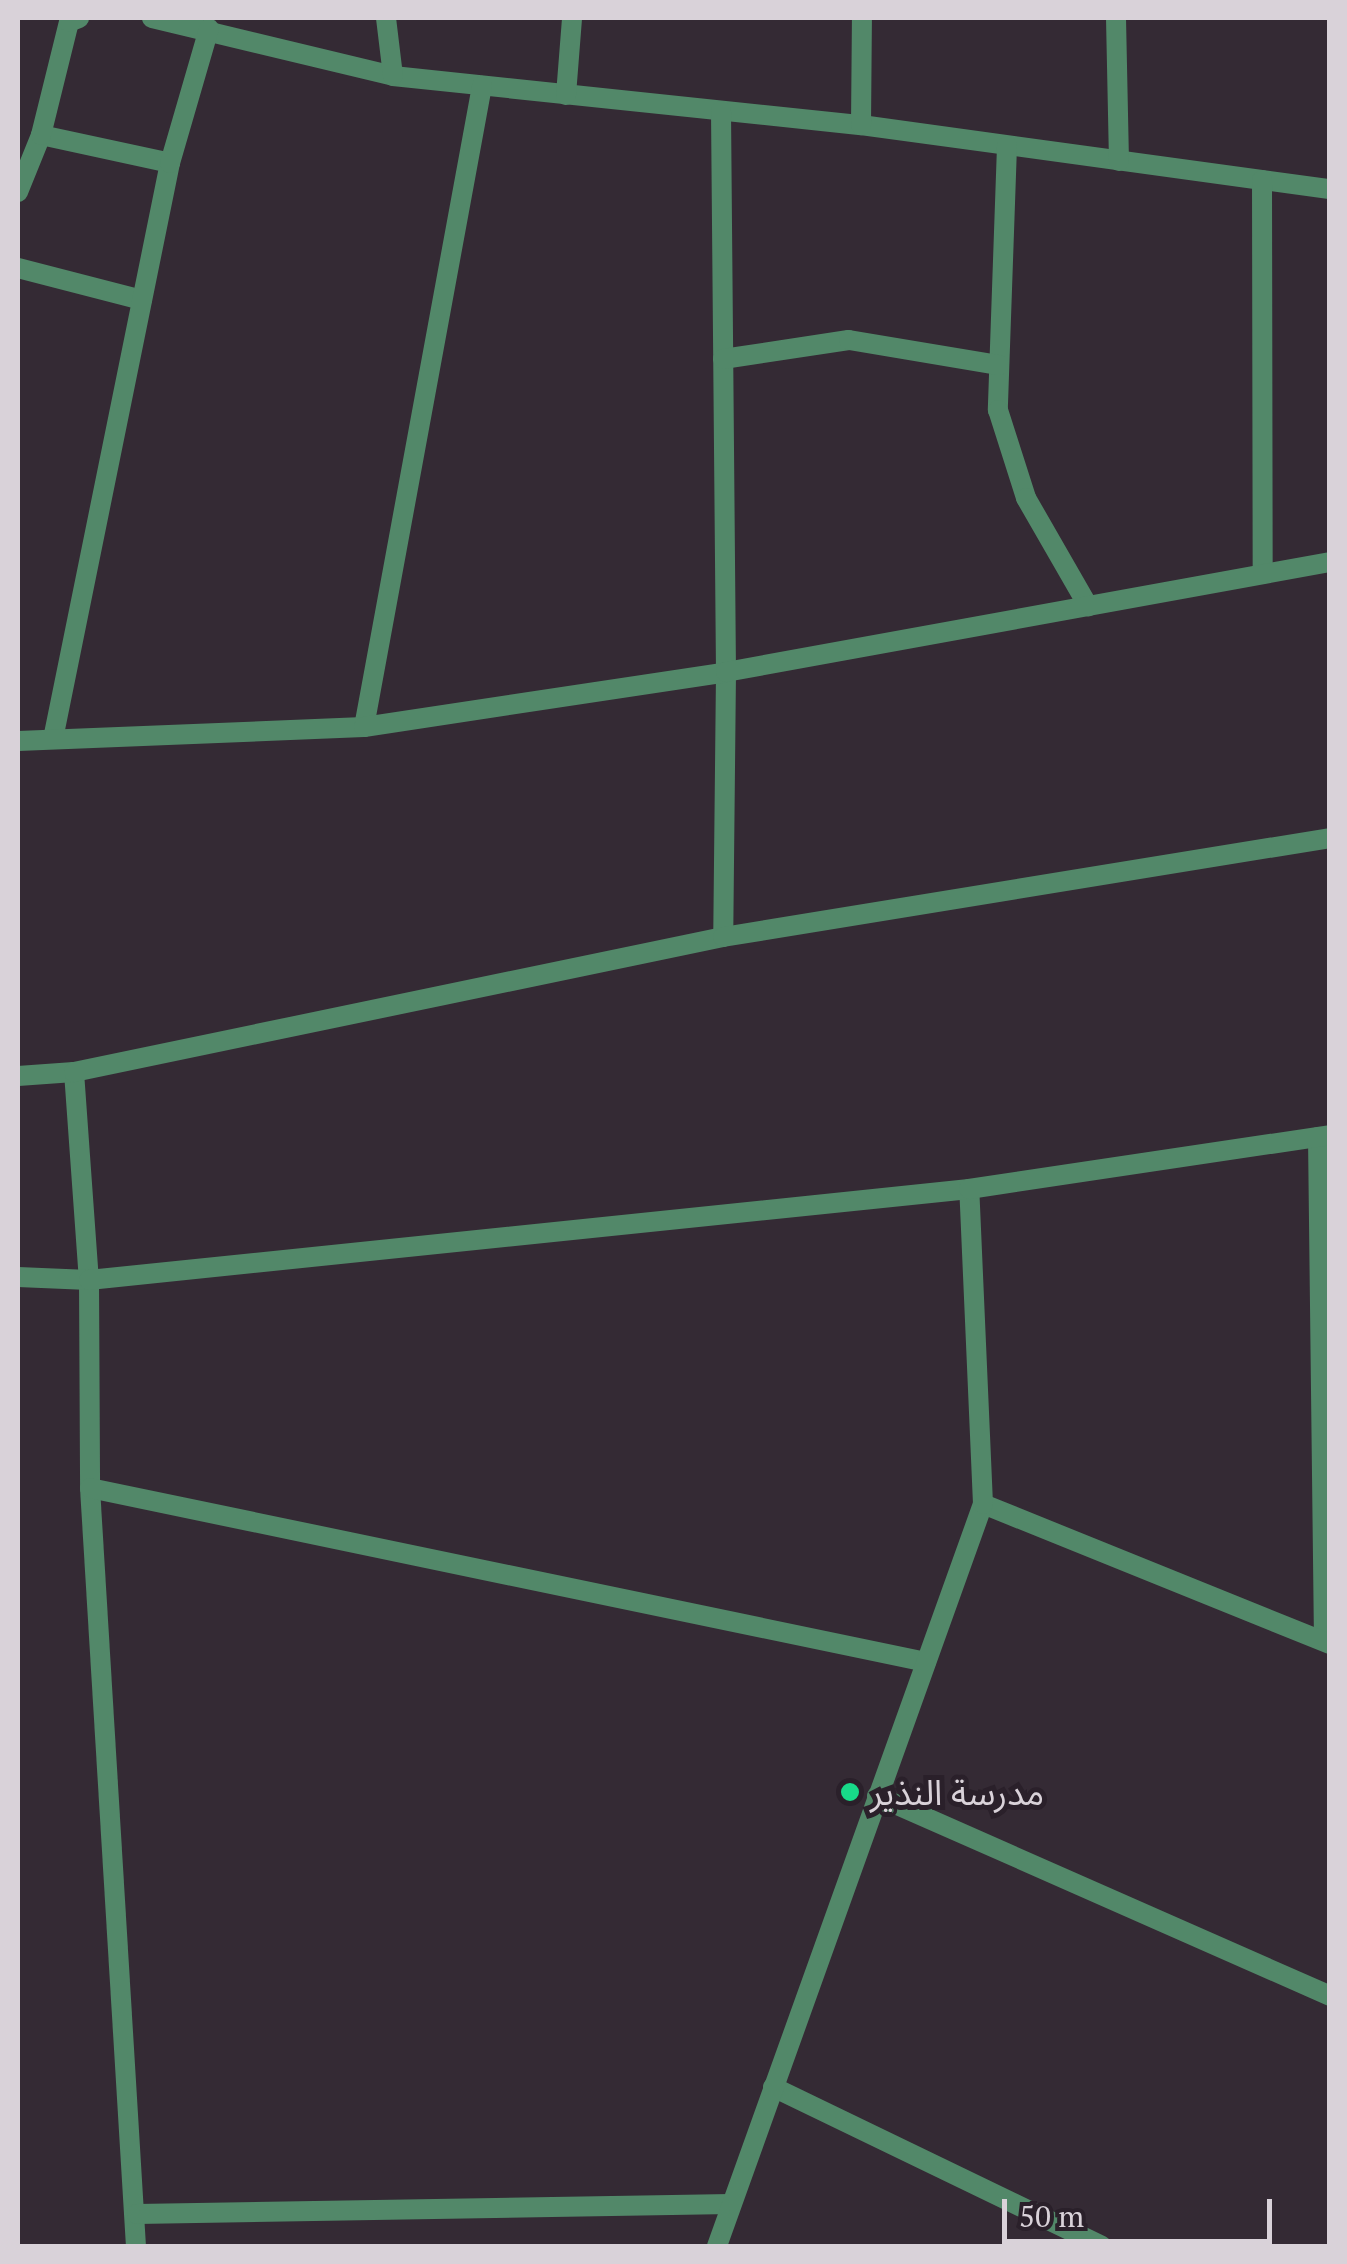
<!DOCTYPE html>
<meta charset="utf-8">
<style>
body{margin:0}
#map{position:relative;width:1347px;height:2264px;overflow:hidden;background:#342a34;font-family:"PT Serif","Noto Sans Arabic",serif}
div>[style]{position:absolute}
.minor>*{height:20px;margin:-10px;padding:0 10px;transform-origin:10px;border-radius:10px;background:#528869}
.tertiary>*{height:20px;margin:-10px;padding:0 10px;transform-origin:10px;border-radius:10px;background:#528869}
.dots>*{width:28px;height:28px;translate:-50% -50%;box-sizing:border-box;border:5px solid #2a202a;border-radius:50%}
span{translate:-50% -50%;white-space:nowrap;text-align:center;line-height:1.15;-webkit-text-stroke:10px #2a202a;paint-order:stroke}
.poi-label{font-size:35px;color:#d9d2d9}
.left{translate:0 -50%;text-align:left}
.frame{position:absolute;inset:0;border:20px solid #d9d2d9;pointer-events:none}
.scale{position:absolute;left:1002px;top:2199px;width:270px;height:45px;box-sizing:border-box;border:5px solid #d9d2d9;border-top:0;padding-left:12px;font-size:30px;line-height:35px;white-space:nowrap;color:#d9d2d9;-webkit-text-stroke:8px #2a202a;paint-order:stroke}
</style>
<div id="map">
<div class="minor">
<div style="left:152px;top:18px;width:248px;rotate:13.5deg"></div>
<div style="left:393px;top:76px;width:471px;rotate:6deg"></div>
<div style="left:861px;top:125px;width:473px;rotate:7.8deg"></div>
<div style="left:386px;top:18px;width:58px;rotate:83.1deg"></div>
<div style="left:1116px;top:18px;width:143px;rotate:88.8deg"></div>
<div style="left:566px;top:95px;width:77px;rotate:-85.5deg"></div>
<div style="left:721px;top:111px;width:561px;rotate:89.49deg"></div>
<div style="left:726px;top:672px;width:265px;rotate:90.6deg"></div>
<div style="left:861px;top:125px;width:107px;rotate:-89.5deg"></div>
<div style="left:41px;top:135px;width:132px;rotate:12.2deg"></div>
<div style="left:1007px;top:146px;width:264px;rotate:92deg"></div>
<div style="left:998px;top:410px;width:92px;rotate:72.3deg"></div>
<div style="left:1026px;top:498px;width:125px;rotate:60.1deg"></div>
<div style="left:1262px;top:180px;width:394px;rotate:89.9deg"></div>
<div style="left:18px;top:192px;width:61px;rotate:-68deg"></div>
<div style="left:41px;top:135px;width:116px;rotate:-76.1deg"></div>
<div style="left:69px;top:22px;width:11px;rotate:-22deg"></div>
<div style="left:18px;top:268px;width:128px;rotate:14.5deg"></div>
<div style="left:723px;top:359px;width:127px;rotate:-8.6deg"></div>
<div style="left:849px;top:340px;width:152px;rotate:9.5deg"></div>
<div style="left:364px;top:727px;width:652px;rotate:-79.57deg"></div>
<div style="left:53px;top:739px;width:588px;rotate:-78.52deg"></div>
<div style="left:170px;top:163px;width:140px;rotate:-73.8deg"></div>
<div style="left:18px;top:741px;width:346px;rotate:-2.3deg"></div>
<div style="left:364px;top:727px;width:366px;rotate:-8.6deg"></div>
<div style="left:726px;top:672px;width:614px;rotate:-10.32deg"></div>
<div style="left:74px;top:1072px;width:209px;rotate:85.9deg"></div>
<div style="left:89px;top:1280px;width:208px;rotate:89.7deg"></div>
<div style="left:90px;top:1488px;width:759px;rotate:86.53deg"></div>
<div style="left:18px;top:1076px;width:56px;rotate:-4.1deg"></div>
<div style="left:74px;top:1072px;width:663px;rotate:-11.75deg"></div>
<div style="left:723px;top:937px;width:615px;rotate:-9.26deg"></div>
<div style="left:1318px;top:1137px;width:504px;rotate:89.32deg"></div>
<div style="left:18px;top:1277px;width:71px;rotate:2.4deg"></div>
<div style="left:90px;top:1488px;width:854px;rotate:11.76deg"></div>
<div style="left:983px;top:1504px;width:374px;rotate:22deg"></div>
<div style="left:877px;top:1796px;width:495px;rotate:23.8deg"></div>
<div style="left:773px;top:2087px;width:365px;rotate:25.8deg"></div>
<div style="left:137px;top:2214px;width:594px;rotate:-0.96deg"></div>
<div style="left:717px;top:2246px;width:788px;rotate:-70.28deg"></div>
<div style="left:983px;top:1504px;width:315px;rotate:-92.5deg"></div>
</div>
<div class="tertiary">
<div style="left:89px;top:1280px;width:885px;rotate:-5.9deg"></div>
<div style="left:969px;top:1189px;width:365px;rotate:-8.5deg"></div>
</div>
<div class="dots">
<div style="left:850px;top:1792px;background:#18d989"></div>
</div>
<div class="poi-label">
<span class="left" style="left:870px;top:1792px">مدرسة النذير</span>
</div>
<div class="frame"></div>
<div class="scale">50 m</div>
</div>
